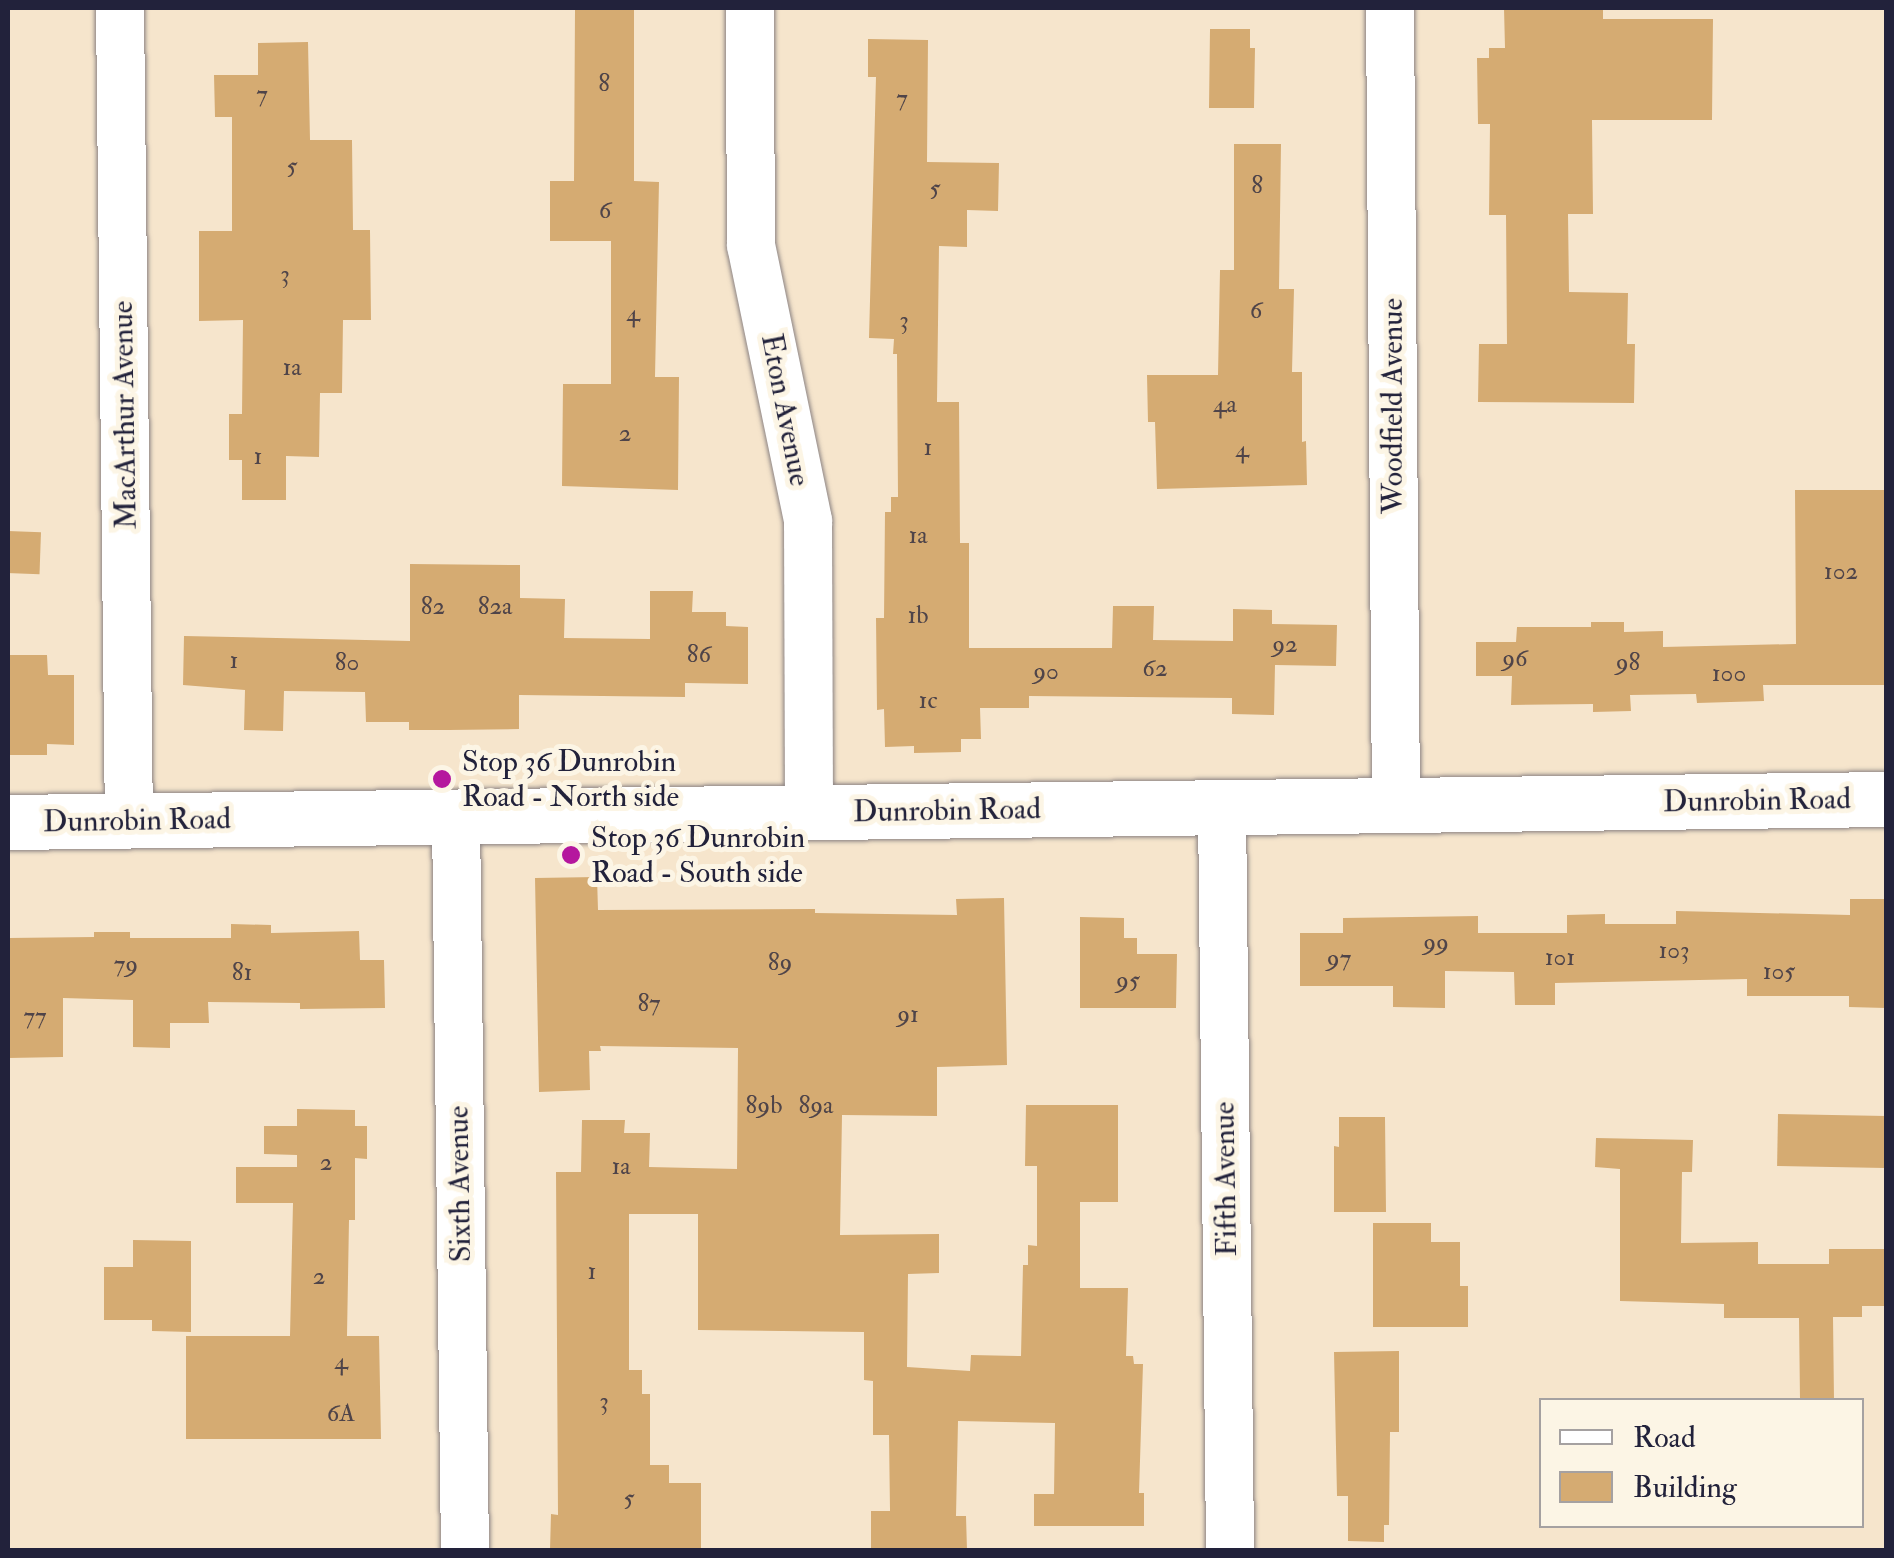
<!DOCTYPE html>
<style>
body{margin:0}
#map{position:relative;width:1894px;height:1558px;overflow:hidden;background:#f6e5cc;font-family:"IM FELL Double Pica",serif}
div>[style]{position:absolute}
.building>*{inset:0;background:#d5ab72;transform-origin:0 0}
.roads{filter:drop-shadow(0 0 2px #8c8484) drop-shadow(0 0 2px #8c8484)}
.minor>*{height:48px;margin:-24px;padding:0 24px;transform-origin:24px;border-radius:24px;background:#fff}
.tertiary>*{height:55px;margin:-27.5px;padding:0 27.5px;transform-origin:27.5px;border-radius:27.5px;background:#fff}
.dots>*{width:28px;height:28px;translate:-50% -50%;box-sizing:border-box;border:5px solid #fcf5e5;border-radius:50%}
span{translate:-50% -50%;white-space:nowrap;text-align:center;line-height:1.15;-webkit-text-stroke:10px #fcf5e5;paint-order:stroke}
.number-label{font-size:25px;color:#4f4449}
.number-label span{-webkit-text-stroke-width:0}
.street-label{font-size:30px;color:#22223b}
.poi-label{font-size:30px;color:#22223b}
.left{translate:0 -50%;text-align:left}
.frame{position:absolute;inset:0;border:10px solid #22223b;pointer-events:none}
.legend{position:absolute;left:1539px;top:1398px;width:325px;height:130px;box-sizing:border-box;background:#fcf5e5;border:2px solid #a5a1a1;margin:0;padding:12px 18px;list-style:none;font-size:30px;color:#22223b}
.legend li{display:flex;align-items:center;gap:20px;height:50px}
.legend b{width:50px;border:2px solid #a5a1a1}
</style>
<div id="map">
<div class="building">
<div style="clip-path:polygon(575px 8px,634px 8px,634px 181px,659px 182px,655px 377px,679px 377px,678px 490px,562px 486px,563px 384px,611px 384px,611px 241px,550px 241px,550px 181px,574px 181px)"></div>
<div style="clip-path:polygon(1504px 8px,1603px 8px,1603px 19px,1713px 19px,1712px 120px,1592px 120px,1593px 214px,1568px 214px,1569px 292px,1628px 293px,1627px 344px,1635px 344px,1634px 403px,1478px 402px,1479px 344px,1507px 344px,1506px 215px,1489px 215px,1490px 124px,1478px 124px,1477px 58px,1489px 58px,1489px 48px,1505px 48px)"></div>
<div style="clip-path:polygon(1210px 29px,1250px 29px,1250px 48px,1255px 48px,1254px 108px,1209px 108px)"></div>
<div style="clip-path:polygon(868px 39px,928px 40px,927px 162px,999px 163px,998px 211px,967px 210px,967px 247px,939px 246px,937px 402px,959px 402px,960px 543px,969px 543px,969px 648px,1112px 648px,1113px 606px,1154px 606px,1153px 640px,1233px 641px,1233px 609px,1272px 610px,1272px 624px,1337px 625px,1336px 666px,1275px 665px,1274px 715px,1232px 714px,1232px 698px,1029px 696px,1029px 708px,980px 708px,981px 739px,961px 739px,961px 752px,914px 753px,914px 746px,885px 747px,884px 709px,877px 710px,876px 618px,884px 618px,885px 512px,891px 512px,891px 497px,898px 497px,897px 354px,893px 354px,894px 339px,869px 338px,876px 77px,868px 77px)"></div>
<div style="clip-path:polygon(308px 42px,310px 140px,352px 140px,353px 230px,370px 230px,371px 320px,343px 320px,342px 393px,320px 393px,319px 457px,286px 456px,286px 500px,242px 500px,242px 460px,229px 460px,229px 414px,242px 414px,243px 320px,199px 321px,199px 231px,232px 231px,232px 117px,215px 117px,214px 75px,258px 75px,258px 43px)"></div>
<div style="clip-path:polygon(1234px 144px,1281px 144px,1279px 289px,1294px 289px,1292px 372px,1302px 372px,1302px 442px,1306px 441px,1307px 485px,1157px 489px,1155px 422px,1148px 422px,1147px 375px,1218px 375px,1220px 270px,1234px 270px)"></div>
<div style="clip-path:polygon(1795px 490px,1886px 490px,1885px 685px,1763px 685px,1764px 701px,1697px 703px,1696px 694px,1630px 695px,1631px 711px,1593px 712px,1593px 704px,1511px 705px,1512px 676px,1476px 676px,1476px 642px,1516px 642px,1517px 627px,1591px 627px,1591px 622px,1624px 622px,1624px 632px,1663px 631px,1663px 647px,1796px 644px)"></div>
<div style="left:8px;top:531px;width:33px;height:42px;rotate:2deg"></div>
<div style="clip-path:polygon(410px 564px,520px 565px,520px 598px,565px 599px,564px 638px,650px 639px,650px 591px,693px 591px,692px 612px,726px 612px,726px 626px,748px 627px,748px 684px,685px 683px,685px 697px,519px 695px,519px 729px,448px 730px,409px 730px,409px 722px,366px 722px,365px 692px,284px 691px,283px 731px,244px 730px,245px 690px,183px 685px,184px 636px,410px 641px)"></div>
<div style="clip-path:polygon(8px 655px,47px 655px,48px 675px,74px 675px,74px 745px,47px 744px,47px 755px,8px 755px)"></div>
<div style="clip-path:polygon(597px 877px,598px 910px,815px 909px,815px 913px,957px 915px,956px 899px,1004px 898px,1007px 1065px,937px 1067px,937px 1116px,842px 1115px,840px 1235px,939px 1234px,939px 1273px,908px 1274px,907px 1367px,970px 1371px,971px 1355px,1021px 1356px,1023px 1265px,1028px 1265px,1028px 1245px,1037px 1246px,1037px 1166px,1025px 1166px,1026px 1105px,1118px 1105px,1118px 1202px,1080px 1202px,1080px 1288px,1128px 1288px,1126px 1356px,1133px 1356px,1134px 1364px,1143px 1364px,1139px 1493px,1144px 1493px,1144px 1526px,1034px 1526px,1034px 1494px,1054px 1494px,1055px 1423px,958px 1421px,956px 1516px,966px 1516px,967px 1550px,871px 1550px,871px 1511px,890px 1511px,889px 1435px,873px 1435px,873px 1381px,864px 1380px,864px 1332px,698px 1330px,698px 1214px,629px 1214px,629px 1370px,642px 1370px,642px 1394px,650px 1394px,650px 1465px,669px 1465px,669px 1483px,701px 1483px,701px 1550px,550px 1550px,551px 1514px,558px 1515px,556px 1172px,581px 1172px,582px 1120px,625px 1120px,624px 1133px,650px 1133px,649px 1167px,737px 1169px,738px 1048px,600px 1046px,601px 1051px,589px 1051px,590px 1090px,539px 1092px,535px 878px)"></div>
<div style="clip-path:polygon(1850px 899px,1886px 899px,1886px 1008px,1849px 1007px,1849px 996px,1747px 996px,1747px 979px,1555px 983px,1555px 1005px,1515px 1005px,1514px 972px,1445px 971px,1445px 1008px,1393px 1007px,1393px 986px,1300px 986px,1300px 933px,1343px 933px,1343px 918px,1478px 916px,1478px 933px,1567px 933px,1567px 915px,1605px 914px,1605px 924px,1676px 924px,1676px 911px,1850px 915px)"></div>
<div style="clip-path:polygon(1080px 917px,1124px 918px,1124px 938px,1137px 938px,1137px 954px,1177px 954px,1176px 1008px,1080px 1008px)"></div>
<div style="clip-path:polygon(231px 924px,271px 925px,271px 933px,359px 931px,360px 960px,384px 960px,385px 1008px,300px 1009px,300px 1003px,208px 1002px,209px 1023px,170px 1023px,170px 1048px,133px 1047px,133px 1000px,63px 998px,63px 1057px,8px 1058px,8px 938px,94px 937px,94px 932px,130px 932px,130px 938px,231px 938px)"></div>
<div style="clip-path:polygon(297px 1109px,355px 1110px,355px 1126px,367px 1126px,367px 1159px,355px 1158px,355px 1220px,349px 1220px,347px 1336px,379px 1336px,381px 1439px,186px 1439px,186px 1336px,290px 1336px,293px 1203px,236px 1203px,236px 1167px,297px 1167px,297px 1155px,264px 1154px,264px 1126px,297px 1126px)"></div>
<div style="left:1778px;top:1114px;width:108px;height:52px;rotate:1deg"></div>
<div style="clip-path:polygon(1339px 1117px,1385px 1117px,1386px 1212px,1334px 1212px,1334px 1146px,1339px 1147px)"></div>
<div style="clip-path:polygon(1596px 1138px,1693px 1140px,1692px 1172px,1682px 1172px,1681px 1243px,1758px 1242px,1758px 1264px,1829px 1264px,1829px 1249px,1886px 1249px,1886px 1306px,1862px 1306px,1862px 1317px,1833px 1317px,1834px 1400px,1800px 1400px,1799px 1318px,1724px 1318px,1724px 1304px,1620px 1301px,1620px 1169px,1595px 1167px)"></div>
<div style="clip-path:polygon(1373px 1223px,1431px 1223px,1431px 1242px,1460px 1242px,1460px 1286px,1468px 1286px,1468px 1327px,1373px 1327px)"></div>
<div style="clip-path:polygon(133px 1240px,191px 1241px,191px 1332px,152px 1331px,152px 1320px,104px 1320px,104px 1267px,133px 1267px)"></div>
<div style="clip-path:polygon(1399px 1351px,1399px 1432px,1390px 1432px,1389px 1525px,1384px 1525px,1384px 1542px,1348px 1541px,1348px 1496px,1337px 1496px,1334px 1352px)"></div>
</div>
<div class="roads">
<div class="minor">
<div style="left:120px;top:8px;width:814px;rotate:89.37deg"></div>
<div style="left:750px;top:8px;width:237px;rotate:89.8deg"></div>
<div style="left:751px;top:245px;width:282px;rotate:78.3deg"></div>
<div style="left:808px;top:521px;width:292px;rotate:89.8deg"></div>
<div style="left:1390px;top:8px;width:797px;rotate:89.57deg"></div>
<div style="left:1222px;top:807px;width:743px;rotate:89.38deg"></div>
<div style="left:456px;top:817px;width:733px;rotate:89.3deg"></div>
</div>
<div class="tertiary">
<div style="left:8px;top:822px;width:1878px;rotate:-0.7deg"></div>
</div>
</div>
<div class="dots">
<div style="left:442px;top:779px;background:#b5179e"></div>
<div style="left:571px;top:855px;background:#b5179e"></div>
</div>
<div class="number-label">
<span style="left:604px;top:84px">8</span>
<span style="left:262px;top:95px">7</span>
<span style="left:902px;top:99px">7</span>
<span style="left:292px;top:167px">5</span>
<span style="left:1257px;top:186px">8</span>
<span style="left:935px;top:189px">5</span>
<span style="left:605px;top:211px">6</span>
<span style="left:285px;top:275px">3</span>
<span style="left:1256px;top:311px">6</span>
<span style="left:633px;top:314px">4</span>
<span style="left:904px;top:321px">3</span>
<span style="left:292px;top:368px">1a</span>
<span style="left:1225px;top:405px">4a</span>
<span style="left:625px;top:434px">2</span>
<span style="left:928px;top:448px">1</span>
<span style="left:1242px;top:450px">4</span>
<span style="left:258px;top:457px">1</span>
<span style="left:918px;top:536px">1a</span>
<span style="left:1841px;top:572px">102</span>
<span style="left:433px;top:607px">82</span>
<span style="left:495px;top:607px">82a</span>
<span style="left:918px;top:616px">1b</span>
<span style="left:1285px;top:645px">92</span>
<span style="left:699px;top:655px">86</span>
<span style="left:1515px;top:659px">96</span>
<span style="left:234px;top:661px">1</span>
<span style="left:347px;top:663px">80</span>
<span style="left:1628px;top:663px">98</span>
<span style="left:1155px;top:669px">62</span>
<span style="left:1046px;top:672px">90</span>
<span style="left:1729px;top:674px">100</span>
<span style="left:928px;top:701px">1c</span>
<span style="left:1436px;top:943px">99</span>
<span style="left:1674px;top:951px">103</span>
<span style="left:1560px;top:958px">101</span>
<span style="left:1339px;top:959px">97</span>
<span style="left:780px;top:963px">89</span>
<span style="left:126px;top:965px">79</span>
<span style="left:1779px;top:972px">105</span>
<span style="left:242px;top:973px">81</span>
<span style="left:1128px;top:981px">95</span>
<span style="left:649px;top:1004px">87</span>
<span style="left:908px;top:1015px">91</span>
<span style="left:35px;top:1017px">77</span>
<span style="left:764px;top:1106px">89b</span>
<span style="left:816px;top:1106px">89a</span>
<span style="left:326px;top:1163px">2</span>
<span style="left:621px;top:1167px">1a</span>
<span style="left:592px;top:1272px">1</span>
<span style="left:319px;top:1277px">2</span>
<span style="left:341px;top:1362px">4</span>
<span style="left:604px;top:1402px">3</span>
<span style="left:341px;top:1414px">6A</span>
<span style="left:629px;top:1499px">5</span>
</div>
<div class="street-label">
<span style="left:1393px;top:406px;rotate:-90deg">Woodfield Avenue</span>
<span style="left:785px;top:410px;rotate:79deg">Eton Avenue</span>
<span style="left:125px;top:415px;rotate:-91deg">MacArthur Avenue</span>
<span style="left:1757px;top:801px;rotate:-1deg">Dunrobin Road</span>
<span style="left:947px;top:811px;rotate:-1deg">Dunrobin Road</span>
<span style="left:137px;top:821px;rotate:-1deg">Dunrobin Road</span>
<span style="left:1226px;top:1179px;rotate:-91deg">Fifth Avenue</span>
<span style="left:460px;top:1184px;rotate:-91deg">Sixth Avenue</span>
</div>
<div class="poi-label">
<span class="left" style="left:462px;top:779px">Stop 36 Dunrobin<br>Road - North side</span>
<span class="left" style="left:591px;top:855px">Stop 36 Dunrobin<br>Road - South side</span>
</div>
<div class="frame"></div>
<ul class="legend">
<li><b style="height:12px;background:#fff"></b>Road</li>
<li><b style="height:28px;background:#d5ab72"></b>Building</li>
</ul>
</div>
